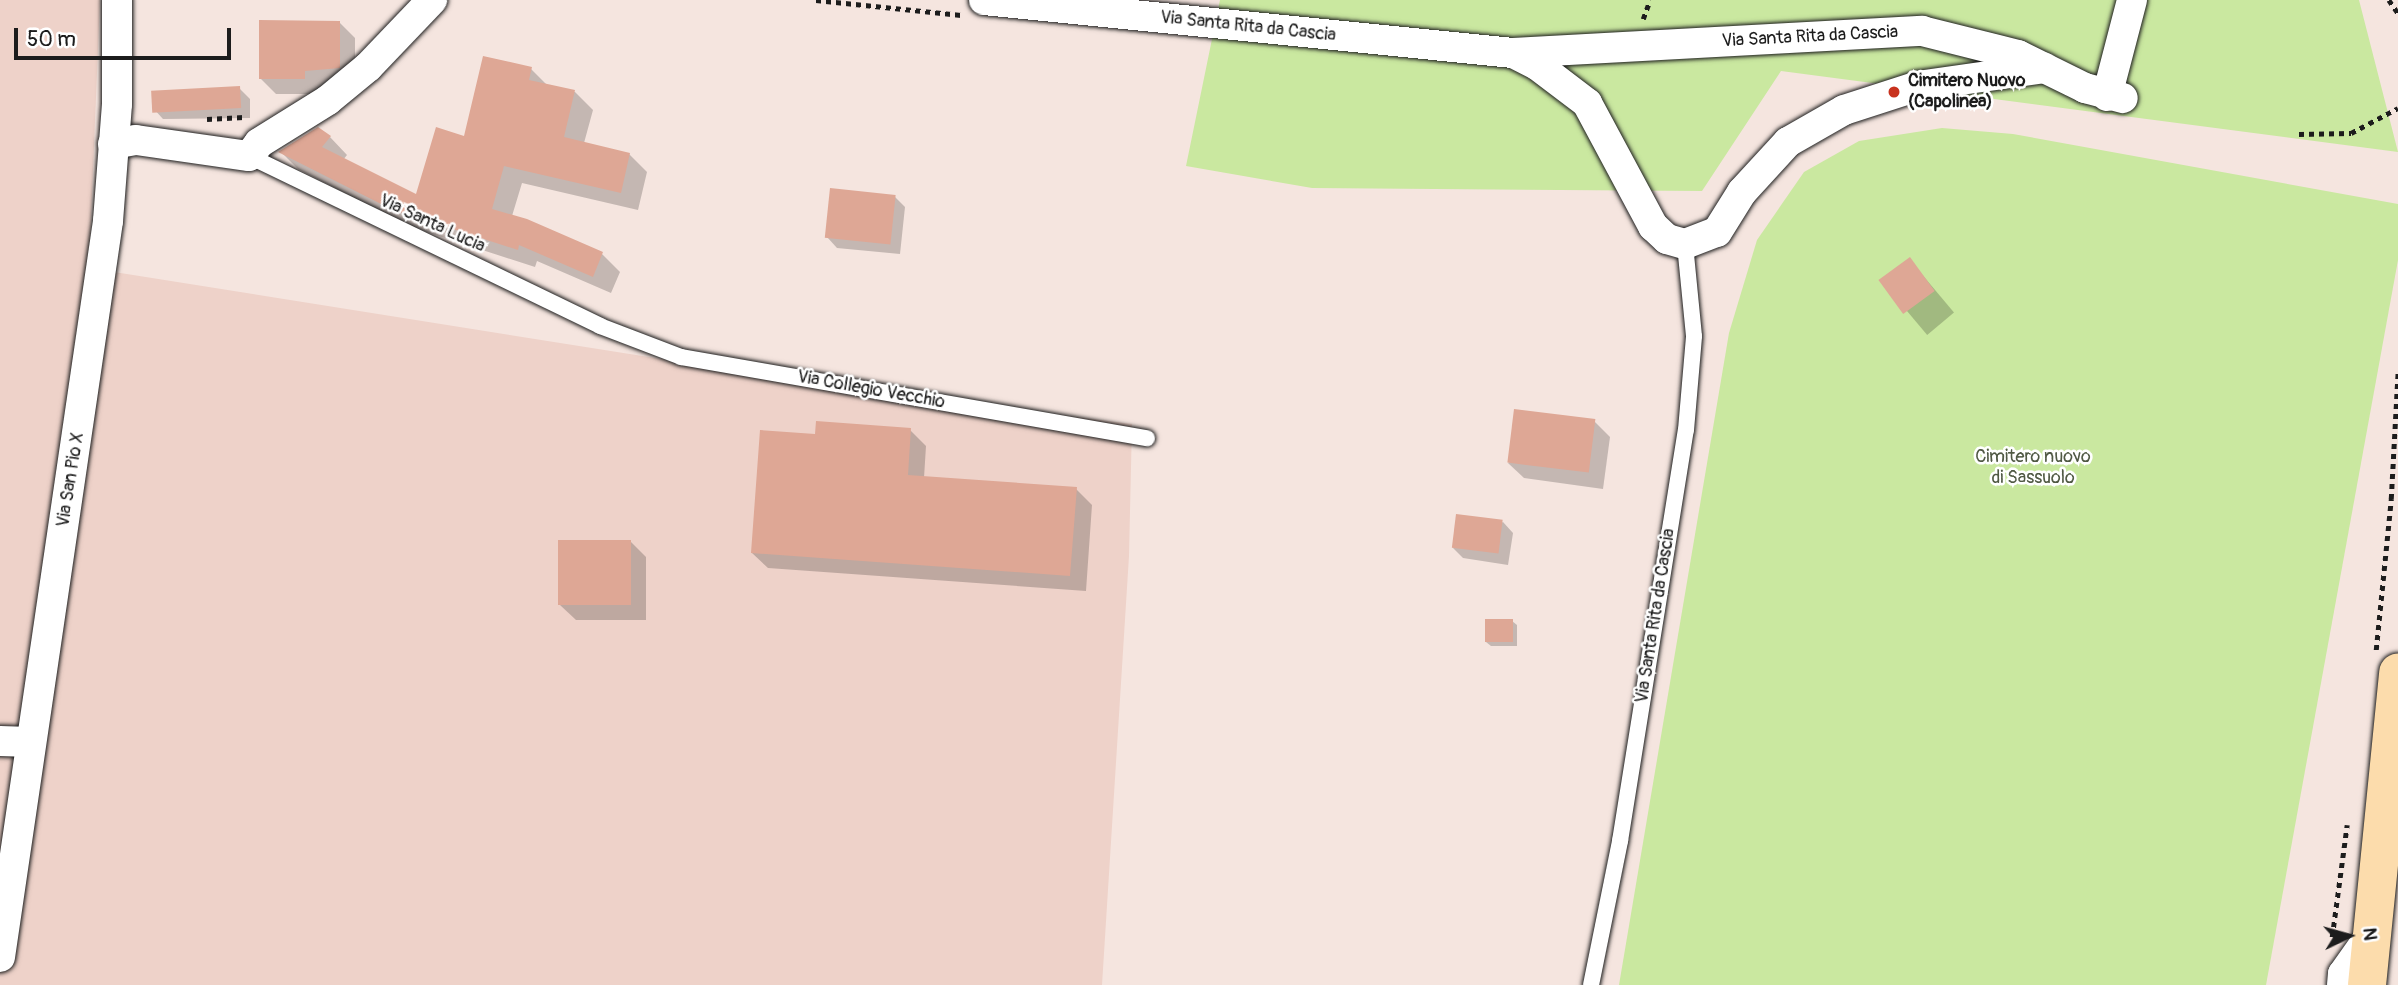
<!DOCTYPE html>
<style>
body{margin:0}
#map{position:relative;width:2398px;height:985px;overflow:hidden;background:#f5e5df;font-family:Pangolin,sans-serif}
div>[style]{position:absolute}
.built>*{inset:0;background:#eed2c9}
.green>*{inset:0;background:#cae8a0}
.shadow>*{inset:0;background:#0003;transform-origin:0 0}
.building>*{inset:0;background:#dea795;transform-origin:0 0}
.path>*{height:4.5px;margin-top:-2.25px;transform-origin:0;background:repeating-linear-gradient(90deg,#1c1c1c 0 5px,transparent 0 10px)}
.roads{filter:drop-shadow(0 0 2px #1c1c1c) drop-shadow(0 0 2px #1c1c1c)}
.service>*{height:16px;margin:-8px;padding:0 8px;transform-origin:8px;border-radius:8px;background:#fff}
.minor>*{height:30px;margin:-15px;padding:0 15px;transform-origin:15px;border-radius:15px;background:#fff}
.primary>*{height:38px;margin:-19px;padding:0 19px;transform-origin:19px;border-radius:19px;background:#fcdcac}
.dots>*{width:19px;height:19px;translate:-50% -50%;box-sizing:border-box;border:4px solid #fff;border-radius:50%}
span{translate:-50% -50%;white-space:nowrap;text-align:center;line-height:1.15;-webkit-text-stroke:5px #fff;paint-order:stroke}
.street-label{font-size:18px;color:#1c1c1c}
.poi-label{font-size:18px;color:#1c1c1c;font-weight:700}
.left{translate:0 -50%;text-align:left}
.park-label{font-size:18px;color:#505944}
.north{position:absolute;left:2314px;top:901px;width:70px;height:70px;-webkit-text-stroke:5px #fff;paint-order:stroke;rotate:85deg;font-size:19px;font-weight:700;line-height:28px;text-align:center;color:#1c1c1c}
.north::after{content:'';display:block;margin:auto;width:24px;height:32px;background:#1c1c1c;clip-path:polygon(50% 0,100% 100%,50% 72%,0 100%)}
.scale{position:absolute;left:14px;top:28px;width:217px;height:32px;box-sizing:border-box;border:4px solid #1c1c1c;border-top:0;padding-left:9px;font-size:21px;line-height:24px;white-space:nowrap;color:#1c1c1c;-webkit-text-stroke:5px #fff;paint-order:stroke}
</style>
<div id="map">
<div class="built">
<div style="clip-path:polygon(0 0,100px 0,89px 268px,831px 386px,1132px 424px,1129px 556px,1102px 985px,0 985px)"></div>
</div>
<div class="green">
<div style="clip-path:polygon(1220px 0,2359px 0,2398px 152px,1781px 71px,1702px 191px,1312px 188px,1186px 166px)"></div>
<div style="clip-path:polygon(1942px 128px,2013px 134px,2398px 204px,2398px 260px,2266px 985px,1619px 985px,1729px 333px,1757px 240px,1804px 172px,1859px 141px)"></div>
</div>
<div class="shadow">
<div style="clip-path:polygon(339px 22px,355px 38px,355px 83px,320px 86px,320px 94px,276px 94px,260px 78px)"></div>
<div style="clip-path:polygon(531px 69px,548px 86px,575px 92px,593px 110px,584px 143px,629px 154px,647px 172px,638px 210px,522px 183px,512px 216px,602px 254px,620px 272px,611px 293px,537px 261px,535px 267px,411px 227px,298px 169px,281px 152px,330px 137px,347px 155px,343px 160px,418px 196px)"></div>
<div style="clip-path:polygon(239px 88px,250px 99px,250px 118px,163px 119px,153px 108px)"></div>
<div style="clip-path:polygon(895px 197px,905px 207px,900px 254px,837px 248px,827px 237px)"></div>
<div style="left:1909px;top:259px;width:70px;height:35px;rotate:50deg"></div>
<div style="clip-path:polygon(1594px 421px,1610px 437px,1603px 489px,1524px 478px,1508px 463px)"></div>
<div style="clip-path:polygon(910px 430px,926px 446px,924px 478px,1076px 489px,1092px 505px,1086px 591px,768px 568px,752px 553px)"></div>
<div style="clip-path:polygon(1503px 522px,1513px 533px,1508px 565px,1463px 558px,1453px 548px)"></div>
<div style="clip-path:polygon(630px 541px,646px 557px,646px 620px,576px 620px,560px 605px)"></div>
<div style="clip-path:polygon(1512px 621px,1517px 625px,1517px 646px,1491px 646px,1486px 642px)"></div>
</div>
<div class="building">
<div style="clip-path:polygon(259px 20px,340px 21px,340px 68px,305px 71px,305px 79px,259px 79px)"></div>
<div style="clip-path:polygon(483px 56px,532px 67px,529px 80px,575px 90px,564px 137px,630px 153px,621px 193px,504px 166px,492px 209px,527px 219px,603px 252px,593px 277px,519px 245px,518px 250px,391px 209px,278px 152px,318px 127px,331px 136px,322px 147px,416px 194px,436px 127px,464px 136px)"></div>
<div style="left:240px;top:86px;width:22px;height:89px;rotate:87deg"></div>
<div style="left:830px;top:188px;width:66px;height:50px;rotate:6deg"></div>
<div style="left:1910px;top:257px;width:42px;height:39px;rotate:54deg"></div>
<div style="left:1514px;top:409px;width:82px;height:54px;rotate:7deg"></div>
<div style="clip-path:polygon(816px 421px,911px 428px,908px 475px,1077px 487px,1070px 576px,751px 553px,760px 430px,815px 434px)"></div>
<div style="left:1456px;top:514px;width:47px;height:34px;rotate:7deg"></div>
<div style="left:558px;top:540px;width:73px;height:65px"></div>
<div style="left:1485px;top:619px;width:28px;height:23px"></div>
</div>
<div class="path">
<div style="left:816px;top:0;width:146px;rotate:5.9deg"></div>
<div style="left:2389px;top:0;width:16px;rotate:55deg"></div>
<div style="left:1643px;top:19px;width:20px;rotate:-70deg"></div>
<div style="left:207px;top:119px;width:37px;rotate:-3deg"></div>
<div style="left:2299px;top:134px;width:52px;rotate:-1.1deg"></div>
<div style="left:2351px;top:133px;width:53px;rotate:-28deg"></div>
<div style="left:2376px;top:650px;width:152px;rotate:-84.3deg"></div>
<div style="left:2391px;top:499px;width:130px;rotate:-86.9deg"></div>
<div style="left:2332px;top:937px;width:113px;rotate:-82.4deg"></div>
</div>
<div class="roads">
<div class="service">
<div style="left:249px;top:156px;width:390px;rotate:25.8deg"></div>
<div style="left:600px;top:326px;width:87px;rotate:20.9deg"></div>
<div style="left:681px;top:357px;width:473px;rotate:9.9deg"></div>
<div style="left:1591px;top:985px;width:147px;rotate:-78.6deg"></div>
<div style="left:1620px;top:841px;width:416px;rotate:-80.9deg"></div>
<div style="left:1686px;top:430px;width:94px;rotate:-85.1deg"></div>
<div style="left:1694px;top:336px;width:92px;rotate:-95.6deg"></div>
</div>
<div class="minor">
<div style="left:984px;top:0;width:532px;rotate:5.72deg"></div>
<div style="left:1513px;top:53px;width:410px;rotate:-3.1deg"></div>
<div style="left:1922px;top:31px;width:99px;rotate:14deg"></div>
<div style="left:2018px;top:55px;width:75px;rotate:26.2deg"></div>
<div style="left:2085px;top:88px;width:39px;rotate:15deg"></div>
<div style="left:1513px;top:53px;width:27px;rotate:27deg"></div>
<div style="left:1537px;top:65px;width:63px;rotate:37.2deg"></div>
<div style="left:1587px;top:103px;width:140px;rotate:61.8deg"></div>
<div style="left:1653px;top:226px;width:19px;rotate:43deg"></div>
<div style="left:1667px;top:239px;width:19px;rotate:16deg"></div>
<div style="left:1685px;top:244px;width:34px;rotate:-21deg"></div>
<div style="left:1717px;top:232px;width:47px;rotate:-58deg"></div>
<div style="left:1742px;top:192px;width:68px;rotate:-47.4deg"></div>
<div style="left:1788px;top:142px;width:64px;rotate:-29.7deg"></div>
<div style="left:1844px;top:110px;width:78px;rotate:-18deg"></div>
<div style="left:1918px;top:86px;width:128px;rotate:-8.1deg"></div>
<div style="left:2107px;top:96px;width:99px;rotate:-75.4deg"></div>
<div style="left:113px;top:144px;width:23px;rotate:-10deg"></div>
<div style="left:136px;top:140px;width:114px;rotate:8.1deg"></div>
<div style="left:249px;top:156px;width:16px;rotate:-52deg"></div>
<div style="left:259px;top:143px;width:81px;rotate:-31.9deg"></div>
<div style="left:328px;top:100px;width:52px;rotate:-39.5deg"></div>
<div style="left:368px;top:67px;width:93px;rotate:-46.3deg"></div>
<div style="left:0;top:741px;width:31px;rotate:2deg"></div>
<div style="left:0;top:957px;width:744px;rotate:-81.65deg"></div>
<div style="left:108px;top:221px;width:117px;rotate:-85.6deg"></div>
<div style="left:117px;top:104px;width:104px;rotate:-90deg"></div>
<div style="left:2342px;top:985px;width:11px;rotate:-85deg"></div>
<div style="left:2343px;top:974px;width:50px;rotate:-54.7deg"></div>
</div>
<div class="primary">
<div style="left:2367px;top:985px;width:314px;rotate:-84.3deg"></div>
</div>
</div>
<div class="dots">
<div style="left:1894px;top:92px;background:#c8321e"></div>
</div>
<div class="street-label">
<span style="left:1248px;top:27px;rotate:6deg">Via Santa Rita da Cascia</span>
<span style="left:1810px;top:37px;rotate:-3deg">Via Santa Rita da Cascia</span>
<span style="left:432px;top:224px;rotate:25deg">Via Santa Lucia</span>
<span style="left:871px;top:390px;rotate:10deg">Via Collegio Vecchio</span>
<span style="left:71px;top:480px;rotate:-81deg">Via San Pio X</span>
<span style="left:1656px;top:616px;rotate:-81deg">Via Santa Rita da Cascia</span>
</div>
<div class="poi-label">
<span class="left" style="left:1908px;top:92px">Cimitero Nuovo<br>(Capolinea)</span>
</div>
<div class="park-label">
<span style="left:2033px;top:468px">Cimitero nuovo<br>di Sassuolo</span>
</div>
<div class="north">N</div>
<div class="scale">50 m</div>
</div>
